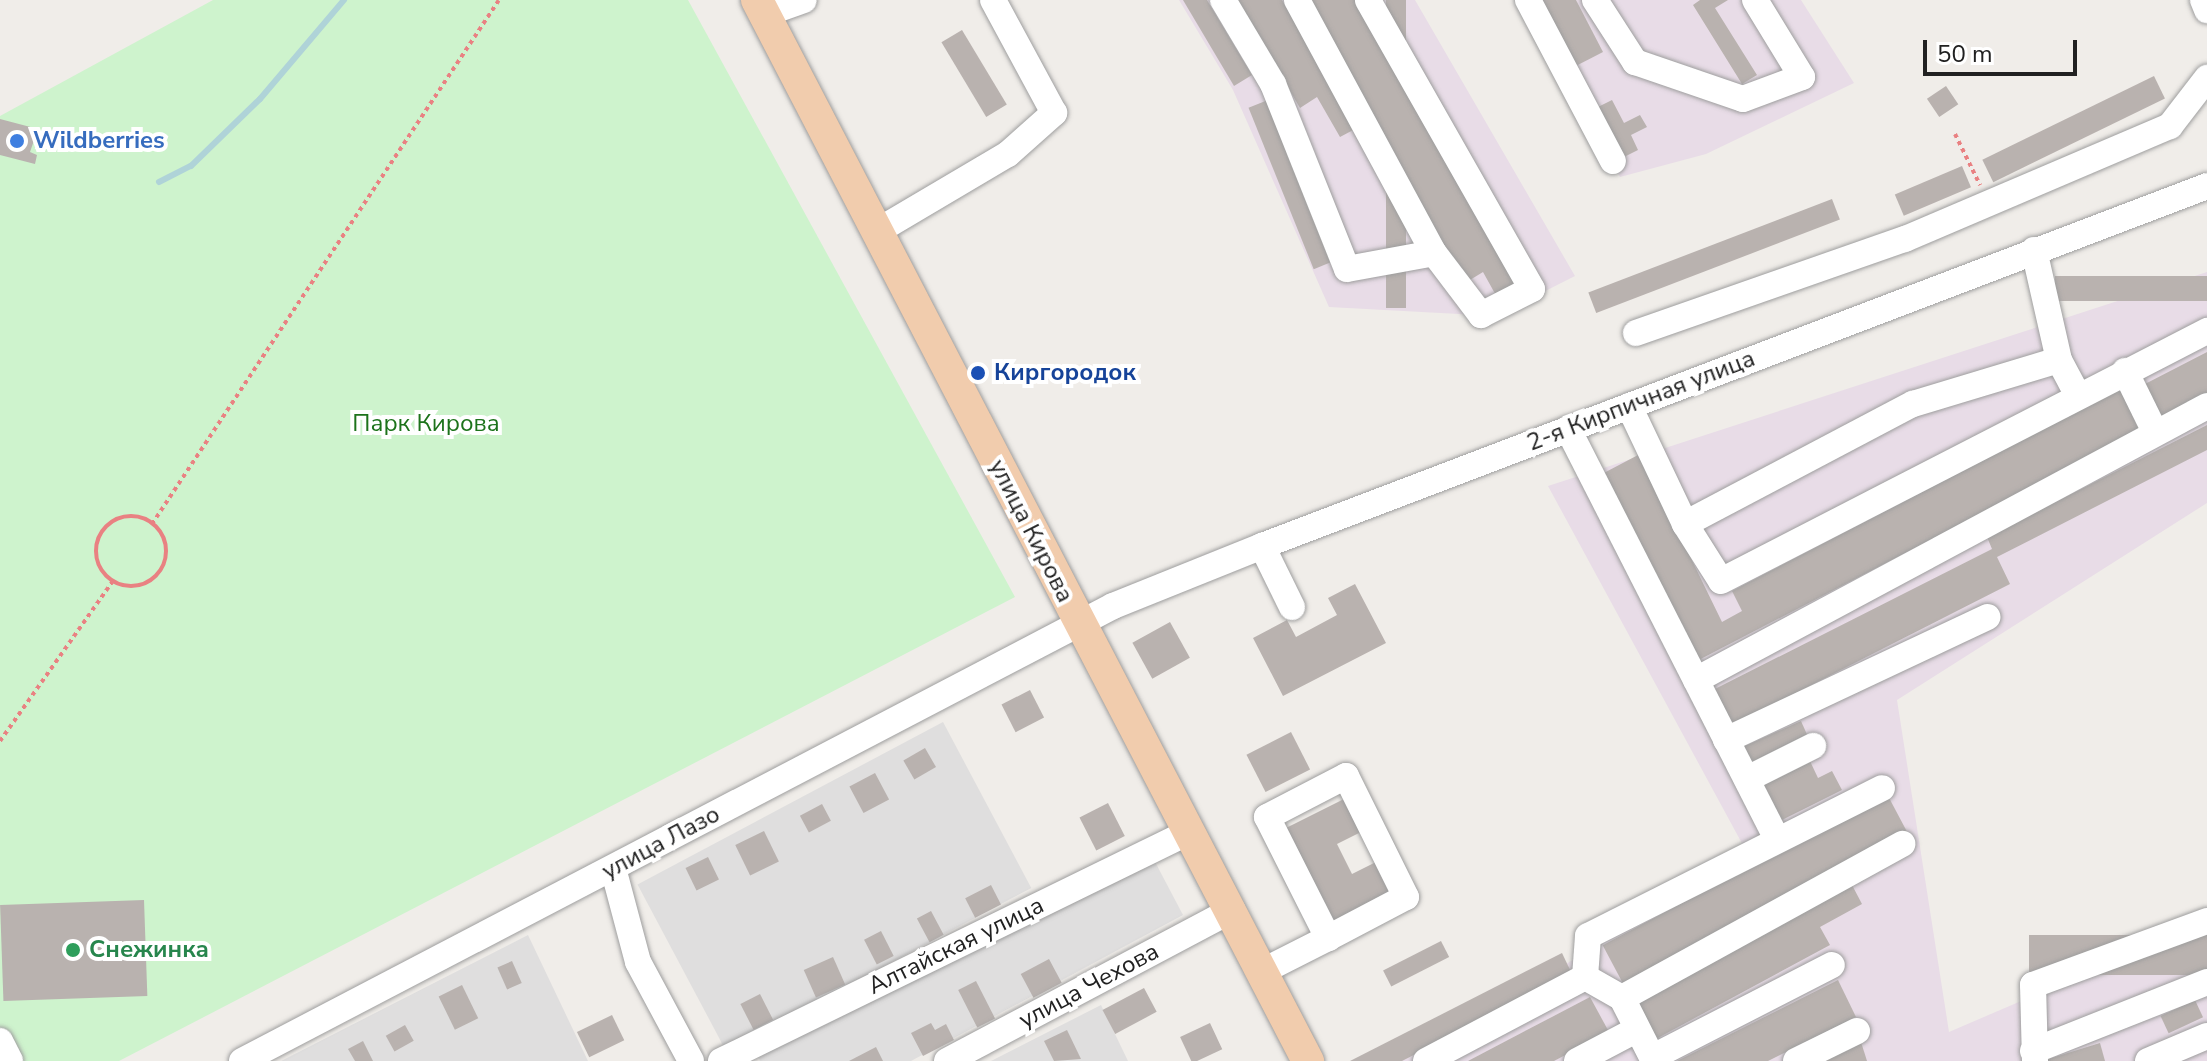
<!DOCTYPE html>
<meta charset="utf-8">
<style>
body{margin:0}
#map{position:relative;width:2207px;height:1061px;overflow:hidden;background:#f0ede9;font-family:"Nunito Sans",sans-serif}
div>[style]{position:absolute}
.residential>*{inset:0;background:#dfdede;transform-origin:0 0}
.industrial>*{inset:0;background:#e8dce7}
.park>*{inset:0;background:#cef3cd}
.stream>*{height:6px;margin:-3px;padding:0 3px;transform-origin:3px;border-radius:3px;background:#afd3d8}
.building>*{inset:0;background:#b9b2af;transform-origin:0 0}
.path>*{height:4px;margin-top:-2px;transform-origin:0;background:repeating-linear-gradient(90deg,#e98182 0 4px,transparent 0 8px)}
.path>.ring{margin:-2px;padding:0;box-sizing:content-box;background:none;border:4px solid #e98182;border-radius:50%}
.roads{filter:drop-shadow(0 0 2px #9e9e9e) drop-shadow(0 0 2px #9e9e9e)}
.minor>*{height:26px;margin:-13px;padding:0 13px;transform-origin:13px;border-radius:13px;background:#fff}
.major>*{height:32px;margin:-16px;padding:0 16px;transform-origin:16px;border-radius:16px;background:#f1ccad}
.dots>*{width:22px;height:22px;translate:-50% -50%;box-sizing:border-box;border:4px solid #fff;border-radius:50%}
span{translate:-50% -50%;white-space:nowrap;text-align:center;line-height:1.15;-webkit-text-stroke:8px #fff;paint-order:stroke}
.shop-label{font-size:24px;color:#366cbe;font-weight:700}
.left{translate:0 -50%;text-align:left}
.transit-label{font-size:24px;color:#164399;font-weight:700}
.street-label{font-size:24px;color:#212121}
.park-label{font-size:24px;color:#1d731b}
.leisure-label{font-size:24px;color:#27864d;font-weight:700}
.scale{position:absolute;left:1923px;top:40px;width:154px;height:36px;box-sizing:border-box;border:4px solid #212121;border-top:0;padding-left:10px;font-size:24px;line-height:28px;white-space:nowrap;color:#212121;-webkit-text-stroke:6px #fff;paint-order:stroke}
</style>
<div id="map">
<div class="residential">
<div style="left:943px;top:722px;width:188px;height:346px;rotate:62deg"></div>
<div style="clip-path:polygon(1153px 858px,1183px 915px,911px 1061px,760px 1061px,756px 1051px)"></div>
<div style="clip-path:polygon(528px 935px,588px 1061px,281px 1061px)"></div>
<div style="clip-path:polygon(1101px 1005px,1128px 1061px,991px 1061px)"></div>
</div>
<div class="industrial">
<div style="clip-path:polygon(1179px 0,1415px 0,1575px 276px,1496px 316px,1329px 307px,1233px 90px)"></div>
<div style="clip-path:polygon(1521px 0,1801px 0,1854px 83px,1706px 154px,1620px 177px)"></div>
<div style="clip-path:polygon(2207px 272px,2207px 503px,1897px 700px,1949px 1032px,2207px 921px,2207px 1061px,1393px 1061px,1751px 860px,1548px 486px)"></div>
</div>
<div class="park">
<div style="clip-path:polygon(213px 0,688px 0,1015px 597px,119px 1061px,0 1061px,0 116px)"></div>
</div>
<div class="stream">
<div style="left:159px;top:182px;width:36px;rotate:-27deg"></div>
<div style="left:191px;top:166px;width:96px;rotate:-44.2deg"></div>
<div style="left:260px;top:99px;width:130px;rotate:-49.7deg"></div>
</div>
<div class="building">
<div style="clip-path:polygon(1183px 0,1207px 0,1252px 75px,1234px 86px)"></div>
<div style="clip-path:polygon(1237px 0,1282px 0,1357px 128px,1340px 137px,1317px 97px,1300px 108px)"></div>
<div style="clip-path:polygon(1307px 0,1356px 0,1517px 288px,1498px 299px,1483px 272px,1465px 283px)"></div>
<div style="left:1386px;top:0;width:20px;height:308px"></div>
<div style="clip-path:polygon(1537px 0,1576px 0,1603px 52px,1570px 69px)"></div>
<div style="clip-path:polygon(1700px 0,1728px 0,1715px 8px,1757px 75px,1742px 84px,1693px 5px)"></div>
<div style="left:962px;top:30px;width:87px;height:24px;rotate:59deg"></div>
<div style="left:2154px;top:76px;width:25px;height:191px;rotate:64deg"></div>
<div style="left:1946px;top:86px;width:22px;height:23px;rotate:56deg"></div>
<div style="left:1268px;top:100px;width:174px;height:21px;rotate:68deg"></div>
<div style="clip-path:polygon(1612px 100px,1624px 123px,1640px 115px,1647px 127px,1631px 135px,1638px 150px,1620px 159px,1594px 109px)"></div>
<div style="clip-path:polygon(0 119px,38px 129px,30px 152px,37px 155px,35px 164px,0 155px)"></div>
<div style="left:1962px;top:166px;width:23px;height:73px;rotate:67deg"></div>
<div style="left:1832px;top:199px;width:22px;height:261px;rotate:69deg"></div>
<div style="left:2207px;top:276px;width:25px;height:152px;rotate:90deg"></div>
<div style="clip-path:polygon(2207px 352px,2207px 394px,2162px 417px,2145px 384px)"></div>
<div style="clip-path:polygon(2120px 389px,2142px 430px,1693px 663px,1600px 475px,1640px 454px,1722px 622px,1742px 611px,1732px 591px)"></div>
<div style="clip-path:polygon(2207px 425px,2207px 450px,1997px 557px,2010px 584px,1727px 728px,1709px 692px,1992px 549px,1987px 537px)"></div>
<div style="clip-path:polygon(1355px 584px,1386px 643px,1283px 696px,1253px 638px,1287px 620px,1296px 637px,1337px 615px,1328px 598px)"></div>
<div style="left:1170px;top:622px;width:41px;height:43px;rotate:61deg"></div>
<div style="left:1030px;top:690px;width:31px;height:32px;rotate:63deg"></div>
<div style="left:1801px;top:721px;width:20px;height:65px;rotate:66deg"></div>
<div style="left:1291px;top:732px;width:42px;height:50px;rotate:63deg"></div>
<div style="left:925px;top:748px;width:22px;height:25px;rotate:60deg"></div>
<div style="clip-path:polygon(1809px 759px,1818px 778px,1832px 771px,1842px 790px,1780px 821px,1761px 782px)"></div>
<div style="left:875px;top:773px;width:30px;height:29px;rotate:62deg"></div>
<div style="left:1887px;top:794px;width:43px;height:322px;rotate:62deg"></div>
<div style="clip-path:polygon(1344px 799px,1361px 832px,1337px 844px,1352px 874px,1376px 862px,1394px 898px,1332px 929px,1282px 830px)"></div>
<div style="left:1108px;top:803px;width:37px;height:32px;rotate:63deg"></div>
<div style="left:822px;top:804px;width:19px;height:25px;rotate:62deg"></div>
<div style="left:764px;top:831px;width:34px;height:32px;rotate:64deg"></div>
<div style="left:708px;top:857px;width:25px;height:25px;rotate:64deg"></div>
<div style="left:991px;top:885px;width:22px;height:29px;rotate:63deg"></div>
<div style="clip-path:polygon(1852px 885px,1862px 904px,1820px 927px,1830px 945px,1656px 1039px,1636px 1002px)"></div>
<div style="left:144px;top:900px;width:96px;height:144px;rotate:88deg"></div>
<div style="left:931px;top:911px;width:27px;height:16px;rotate:62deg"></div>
<div style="left:881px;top:931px;width:28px;height:19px;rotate:63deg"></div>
<div style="left:2207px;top:935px;width:40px;height:178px;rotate:90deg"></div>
<div style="left:1441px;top:941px;width:18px;height:65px;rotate:63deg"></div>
<div style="clip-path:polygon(1562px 953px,1572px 974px,1402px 1061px,1350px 1061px)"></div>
<div style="left:833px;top:957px;width:30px;height:32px;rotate:66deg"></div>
<div style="left:1049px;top:959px;width:27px;height:32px;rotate:62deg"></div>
<div style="left:512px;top:961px;width:24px;height:16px;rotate:66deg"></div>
<div style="clip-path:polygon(1838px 980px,1856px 1017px,1768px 1061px,1677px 1061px)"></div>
<div style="left:976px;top:981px;width:42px;height:20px;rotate:63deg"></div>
<div style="left:462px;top:985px;width:37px;height:26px;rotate:64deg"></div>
<div style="left:1144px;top:988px;width:27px;height:47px;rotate:62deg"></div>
<div style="left:760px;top:994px;width:29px;height:22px;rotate:63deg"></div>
<div style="clip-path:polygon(1590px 997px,1609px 1032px,1554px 1061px,1468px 1061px)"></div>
<div style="left:2195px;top:1000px;width:19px;height:38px;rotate:65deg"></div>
<div style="left:612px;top:1015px;width:28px;height:39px;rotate:64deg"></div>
<div style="clip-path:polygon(931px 1023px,935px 1030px,946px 1024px,954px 1040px,923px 1056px,911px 1033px)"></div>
<div style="left:1210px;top:1023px;width:29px;height:33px;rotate:65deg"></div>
<div style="left:405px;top:1025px;width:18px;height:22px;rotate:61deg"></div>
<div style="clip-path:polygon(1067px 1030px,1081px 1059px,1054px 1061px,1044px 1041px)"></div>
<div style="clip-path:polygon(363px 1041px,373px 1061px,355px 1061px,348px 1049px)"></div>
<div style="clip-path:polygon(1861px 1042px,1867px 1061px,1823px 1061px)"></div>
<div style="clip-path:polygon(2100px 1043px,2105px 1061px,2046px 1061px,2045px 1060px)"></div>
<div style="clip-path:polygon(876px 1047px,883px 1061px,849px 1061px)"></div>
</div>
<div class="path">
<div style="left:1955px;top:134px;width:57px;rotate:63.9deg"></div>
<div class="ring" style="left:96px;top:516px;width:66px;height:66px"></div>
<div style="left:152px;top:524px;width:628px;rotate:-56.49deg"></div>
<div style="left:0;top:741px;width:196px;rotate:-54.8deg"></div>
</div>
<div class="roads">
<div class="minor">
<div style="left:1223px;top:0;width:98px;rotate:59.2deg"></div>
<div style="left:1273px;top:84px;width:199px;rotate:68.2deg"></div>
<div style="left:1347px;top:269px;width:88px;rotate:-10.4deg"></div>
<div style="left:1297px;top:0;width:288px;rotate:61.6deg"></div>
<div style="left:1434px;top:253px;width:78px;rotate:52.8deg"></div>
<div style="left:1481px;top:315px;width:57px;rotate:-27deg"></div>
<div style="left:1532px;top:289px;width:332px;rotate:-119.6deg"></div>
<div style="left:1528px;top:0;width:182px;rotate:62.2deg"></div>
<div style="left:1595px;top:0;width:74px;rotate:57.2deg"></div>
<div style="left:1635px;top:62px;width:114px;rotate:18.9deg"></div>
<div style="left:1743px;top:99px;width:63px;rotate:-20.4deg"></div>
<div style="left:1802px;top:77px;width:90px;rotate:-121.4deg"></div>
<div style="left:2203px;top:0;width:11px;rotate:68deg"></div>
<div style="left:765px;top:14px;width:41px;rotate:-19.7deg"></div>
<div style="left:876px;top:232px;width:153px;rotate:-30.6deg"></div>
<div style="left:1008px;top:154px;width:62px;rotate:-41.7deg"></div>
<div style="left:1054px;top:113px;width:128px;rotate:-118.4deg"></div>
<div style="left:2034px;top:250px;width:113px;rotate:77.2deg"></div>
<div style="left:2059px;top:360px;width:40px;rotate:62deg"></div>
<div style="left:1636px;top:333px;width:285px;rotate:-19.3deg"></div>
<div style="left:1905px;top:239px;width:288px;rotate:-23.1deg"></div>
<div style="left:2170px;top:126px;width:61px;rotate:-52.4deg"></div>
<div style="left:2125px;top:371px;width:68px;rotate:63.8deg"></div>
<div style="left:1629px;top:406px;width:131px;rotate:64.6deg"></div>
<div style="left:1685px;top:524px;width:67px;rotate:57.7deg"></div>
<div style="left:1721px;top:581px;width:547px;rotate:-27.22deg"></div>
<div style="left:1568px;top:429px;width:460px;rotate:63deg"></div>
<div style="left:1685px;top:524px;width:258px;rotate:-27.8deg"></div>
<div style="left:1913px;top:404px;width:152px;rotate:-16.8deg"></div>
<div style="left:1262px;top:546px;width:68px;rotate:63.8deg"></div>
<div style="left:1696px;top:680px;width:580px;rotate:-28.2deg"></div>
<div style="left:1726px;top:740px;width:289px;rotate:-25.2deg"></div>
<div style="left:1747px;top:779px;width:74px;rotate:-26.6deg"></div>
<div style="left:613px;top:868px;width:97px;rotate:75.1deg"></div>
<div style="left:638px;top:962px;width:112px;rotate:61.8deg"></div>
<div style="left:1263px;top:971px;width:73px;rotate:-26.9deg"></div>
<div style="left:1328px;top:938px;width:88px;rotate:-27.7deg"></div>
<div style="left:1406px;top:897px;width:135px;rotate:-116.4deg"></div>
<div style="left:1346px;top:776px;width:89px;rotate:152.6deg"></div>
<div style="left:1267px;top:817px;width:136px;rotate:63.2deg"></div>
<div style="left:1585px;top:977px;width:41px;rotate:-85.8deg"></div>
<div style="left:1588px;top:936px;width:329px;rotate:-26.7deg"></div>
<div style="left:1622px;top:998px;width:320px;rotate:-28.8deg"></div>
<div style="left:0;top:1041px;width:22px;rotate:63deg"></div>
<div style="left:2033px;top:1051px;width:187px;rotate:-21.6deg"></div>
<div style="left:1653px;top:1057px;width:201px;rotate:-27.2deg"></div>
<div style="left:242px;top:1061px;width:983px;rotate:-27.58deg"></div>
<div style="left:1113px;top:606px;width:161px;rotate:-21.9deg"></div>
<div style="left:1262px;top:546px;width:1011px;rotate:-20.85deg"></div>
<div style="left:721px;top:1061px;width:523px;rotate:-26.08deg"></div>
<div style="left:947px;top:1061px;width:323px;rotate:-27.9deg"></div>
<div style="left:1426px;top:1061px;width:180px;rotate:-27.8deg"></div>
<div style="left:1585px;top:977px;width:43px;rotate:29.6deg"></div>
<div style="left:1622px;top:998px;width:71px;rotate:63.1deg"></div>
<div style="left:1577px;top:1061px;width:67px;rotate:-27.7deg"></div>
<div style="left:1796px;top:1061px;width:68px;rotate:-26.2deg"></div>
<div style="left:2035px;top:1061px;width:76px;rotate:-91.5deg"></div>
<div style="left:2033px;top:985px;width:185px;rotate:-20.2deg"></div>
<div style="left:2148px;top:1061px;width:64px;rotate:-23deg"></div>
</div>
<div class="major">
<div style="left:757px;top:0;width:1196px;rotate:62.56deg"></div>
</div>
</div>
<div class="dots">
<div style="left:17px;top:141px;background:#3f7fe0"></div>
<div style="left:978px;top:373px;background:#1a4fb4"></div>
<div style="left:73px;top:950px;background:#2e9e5b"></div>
</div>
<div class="shop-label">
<span class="left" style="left:33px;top:141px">Wildberries</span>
</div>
<div class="transit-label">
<span class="left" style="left:994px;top:373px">Киргородок</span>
</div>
<div class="street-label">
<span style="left:1641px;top:401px;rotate:-21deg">2-я Кирпичная улица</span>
<span style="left:1031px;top:531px;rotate:63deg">улица Кирова</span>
<span style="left:661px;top:843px;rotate:-28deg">улица Лазо</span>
<span style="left:956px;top:946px;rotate:-26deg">Алтайская улица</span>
<span style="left:1089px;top:986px;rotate:-28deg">улица Чехова</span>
</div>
<div class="park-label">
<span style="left:426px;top:424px">Парк Кирова</span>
</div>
<div class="leisure-label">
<span class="left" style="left:89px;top:950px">Снежинка</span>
</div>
<div class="scale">50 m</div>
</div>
